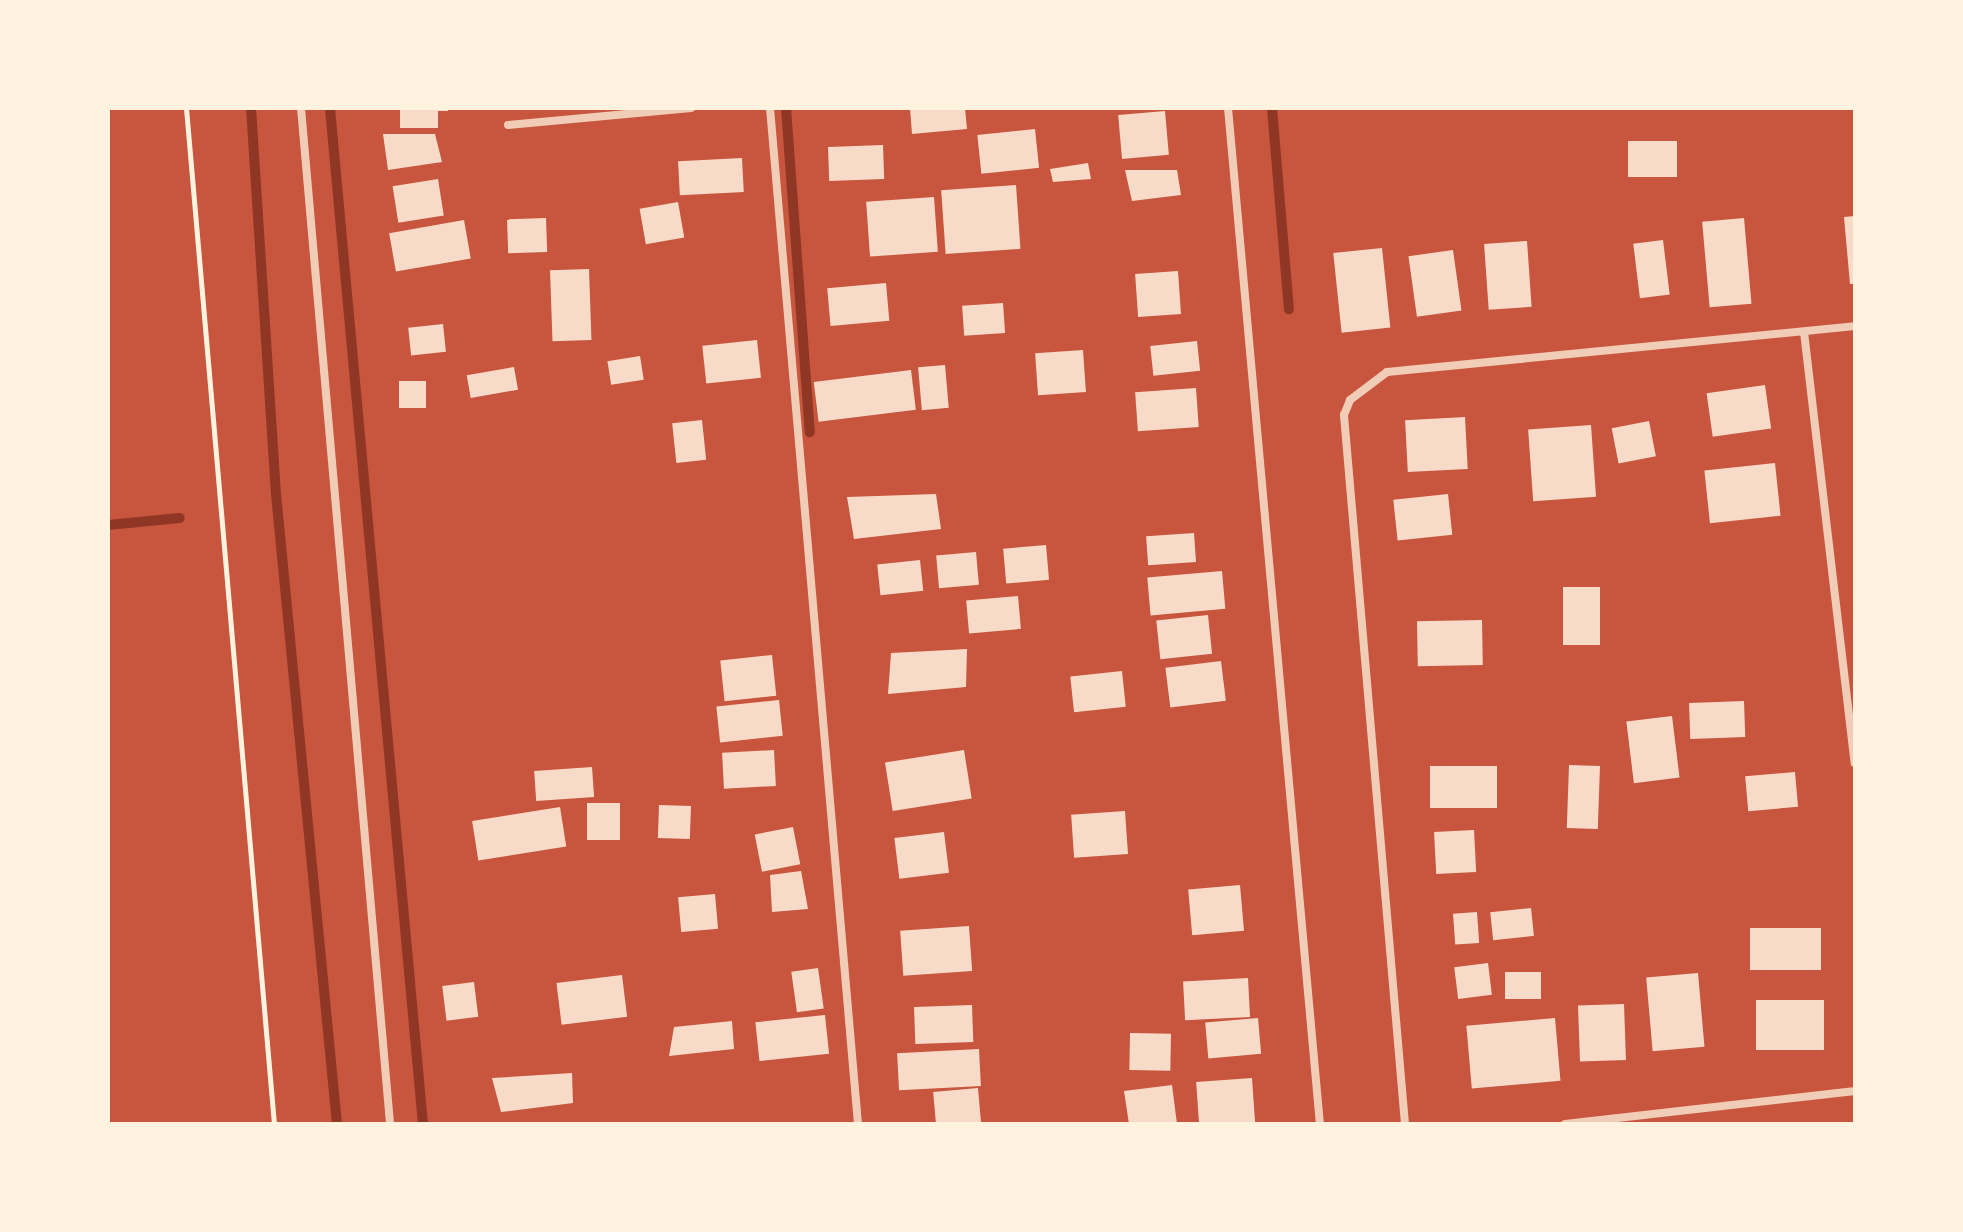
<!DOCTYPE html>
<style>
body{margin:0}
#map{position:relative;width:1963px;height:1232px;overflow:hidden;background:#c8553d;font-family:"DM Sans",sans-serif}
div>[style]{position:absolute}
.stream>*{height:10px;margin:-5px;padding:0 5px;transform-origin:5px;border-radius:5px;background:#8f3625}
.building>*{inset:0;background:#f7dbc8;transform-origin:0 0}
.path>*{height:5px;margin:-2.5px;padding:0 2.5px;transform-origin:2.5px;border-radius:2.5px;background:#fff3e0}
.minor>*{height:8px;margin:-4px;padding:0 4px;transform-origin:4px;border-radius:4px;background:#f1ccb7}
span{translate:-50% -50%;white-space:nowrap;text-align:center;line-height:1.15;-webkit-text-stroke:6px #fff3e0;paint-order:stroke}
.frame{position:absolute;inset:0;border:110px solid #fff3e0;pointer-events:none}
</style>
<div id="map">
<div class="stream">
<div style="left:251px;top:108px;width:387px;rotate:86.3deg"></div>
<div style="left:276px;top:494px;width:633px;rotate:84.47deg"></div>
<div style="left:330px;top:108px;width:1020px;rotate:84.77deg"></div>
<div style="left:786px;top:108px;width:325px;rotate:85.8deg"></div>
<div style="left:1272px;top:108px;width:202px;rotate:85.2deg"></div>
<div style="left:108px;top:525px;width:72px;rotate:-5.6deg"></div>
</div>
<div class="building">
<div style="clip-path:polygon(400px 108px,448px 108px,448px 111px,438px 111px,438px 128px,400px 128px)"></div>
<div style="clip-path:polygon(910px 108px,965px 108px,967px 129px,912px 134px)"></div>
<div style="left:1165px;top:111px;width:44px;height:47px;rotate:85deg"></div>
<div style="left:1035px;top:129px;width:39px;height:58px;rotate:84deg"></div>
<div style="clip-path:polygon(383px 134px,435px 134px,442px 162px,388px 170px)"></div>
<div style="left:1628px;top:141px;width:49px;height:36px"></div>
<div style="left:883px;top:145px;width:34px;height:55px;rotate:88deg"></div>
<div style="left:742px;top:158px;width:34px;height:64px;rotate:87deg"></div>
<div style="clip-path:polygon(1088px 163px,1091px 179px,1053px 182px,1050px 169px)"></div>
<div style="clip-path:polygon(1125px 170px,1177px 170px,1181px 195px,1132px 201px)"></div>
<div style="left:438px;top:179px;width:37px;height:46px;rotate:81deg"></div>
<div style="left:1016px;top:185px;width:64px;height:75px;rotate:86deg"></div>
<div style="left:934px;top:197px;width:55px;height:68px;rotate:86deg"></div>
<div style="left:678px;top:202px;width:36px;height:39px;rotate:80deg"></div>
<div style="clip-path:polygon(1855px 216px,1855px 284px,1850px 284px,1844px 217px)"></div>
<div style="left:546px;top:218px;width:34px;height:39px;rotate:88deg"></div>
<div style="left:1744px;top:218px;width:86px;height:42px;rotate:85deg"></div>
<div style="left:464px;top:220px;width:39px;height:76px;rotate:80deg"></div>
<div style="left:1663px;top:240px;width:55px;height:30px;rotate:83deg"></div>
<div style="left:1527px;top:241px;width:66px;height:43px;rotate:86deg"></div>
<div style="left:1382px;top:248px;width:80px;height:49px;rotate:84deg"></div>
<div style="left:1453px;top:250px;width:61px;height:45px;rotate:82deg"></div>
<div style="left:589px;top:269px;width:71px;height:39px;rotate:88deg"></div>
<div style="left:1178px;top:271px;width:43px;height:43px;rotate:86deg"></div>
<div style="left:886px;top:283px;width:38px;height:59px;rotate:85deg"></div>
<div style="left:1003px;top:303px;width:30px;height:41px;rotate:86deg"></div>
<div style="left:443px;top:324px;width:28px;height:35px;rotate:84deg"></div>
<div style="left:757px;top:340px;width:38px;height:55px;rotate:84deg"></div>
<div style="left:1197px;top:341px;width:30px;height:47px;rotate:84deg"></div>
<div style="left:1083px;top:350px;width:42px;height:48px;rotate:86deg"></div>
<div style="left:640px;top:356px;width:24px;height:33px;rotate:81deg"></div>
<div style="left:945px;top:365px;width:43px;height:27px;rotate:85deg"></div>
<div style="left:514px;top:367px;width:23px;height:48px;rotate:80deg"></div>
<div style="left:911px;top:370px;width:40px;height:98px;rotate:83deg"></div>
<div style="left:399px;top:381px;width:27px;height:27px"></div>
<div style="left:1765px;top:385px;width:44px;height:59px;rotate:82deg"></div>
<div style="left:1196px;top:388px;width:39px;height:61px;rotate:86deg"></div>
<div style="left:1465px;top:417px;width:52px;height:60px;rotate:87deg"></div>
<div style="left:702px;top:420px;width:40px;height:30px;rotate:84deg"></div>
<div style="left:1649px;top:421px;width:36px;height:38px;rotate:79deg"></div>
<div style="left:1591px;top:425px;width:72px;height:63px;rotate:86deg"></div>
<div style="left:1775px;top:463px;width:53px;height:71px;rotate:84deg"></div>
<div style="clip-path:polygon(936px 494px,941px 529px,854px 539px,847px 497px)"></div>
<div style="left:1448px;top:494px;width:41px;height:55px;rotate:84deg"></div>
<div style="left:1194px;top:533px;width:29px;height:48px;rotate:86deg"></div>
<div style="left:1046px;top:545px;width:35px;height:43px;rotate:85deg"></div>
<div style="left:976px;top:552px;width:33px;height:40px;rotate:85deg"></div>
<div style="left:920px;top:560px;width:31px;height:43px;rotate:84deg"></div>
<div style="left:1222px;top:571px;width:38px;height:75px;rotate:85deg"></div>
<div style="left:1563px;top:587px;width:37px;height:58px"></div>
<div style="left:1018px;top:596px;width:33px;height:52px;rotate:85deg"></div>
<div style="left:1208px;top:615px;width:39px;height:52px;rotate:84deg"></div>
<div style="left:1482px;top:620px;width:45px;height:65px;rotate:89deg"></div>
<div style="clip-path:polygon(967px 649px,966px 687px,888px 694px,891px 653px)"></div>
<div style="left:772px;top:655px;width:41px;height:52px;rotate:84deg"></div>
<div style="left:1221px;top:661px;width:40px;height:56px;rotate:83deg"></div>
<div style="left:1122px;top:671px;width:36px;height:52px;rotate:84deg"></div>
<div style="left:779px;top:700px;width:36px;height:63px;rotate:84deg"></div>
<div style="left:1744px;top:701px;width:36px;height:55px;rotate:88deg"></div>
<div style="left:1672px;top:716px;width:62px;height:46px;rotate:83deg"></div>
<div style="left:774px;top:750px;width:36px;height:52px;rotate:87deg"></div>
<div style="left:964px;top:750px;width:49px;height:80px;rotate:81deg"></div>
<div style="left:1569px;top:765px;width:31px;height:63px;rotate:2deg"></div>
<div style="left:1430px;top:766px;width:67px;height:42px"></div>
<div style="left:592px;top:767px;width:30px;height:58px;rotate:86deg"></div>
<div style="left:1795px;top:772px;width:35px;height:50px;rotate:85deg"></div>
<div style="left:587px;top:803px;width:33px;height:37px"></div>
<div style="left:659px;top:805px;width:32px;height:33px;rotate:2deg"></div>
<div style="left:560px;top:807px;width:40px;height:89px;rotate:81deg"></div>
<div style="left:1125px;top:811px;width:43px;height:54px;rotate:86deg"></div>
<div style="left:793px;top:827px;width:38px;height:39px;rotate:79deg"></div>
<div style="left:1474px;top:830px;width:42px;height:40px;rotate:87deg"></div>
<div style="left:944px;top:832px;width:41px;height:50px;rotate:83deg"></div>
<div style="clip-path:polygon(801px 871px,808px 909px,772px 912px,770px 875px)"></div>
<div style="left:1240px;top:885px;width:46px;height:52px;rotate:85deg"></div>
<div style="left:715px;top:894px;width:35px;height:37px;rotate:85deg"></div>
<div style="left:1531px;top:908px;width:28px;height:41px;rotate:84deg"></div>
<div style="left:1477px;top:912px;width:31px;height:24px;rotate:86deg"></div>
<div style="left:969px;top:926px;width:45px;height:69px;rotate:86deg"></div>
<div style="left:1821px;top:928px;width:42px;height:71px;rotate:90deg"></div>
<div style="left:1488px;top:963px;width:32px;height:34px;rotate:83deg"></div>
<div style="left:818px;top:968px;width:41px;height:27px;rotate:82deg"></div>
<div style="left:1505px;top:972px;width:36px;height:27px"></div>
<div style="left:1698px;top:973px;width:74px;height:52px;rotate:85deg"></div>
<div style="left:622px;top:975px;width:42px;height:66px;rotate:83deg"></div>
<div style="left:1248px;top:978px;width:39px;height:65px;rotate:87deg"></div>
<div style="left:474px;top:982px;width:35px;height:32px;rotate:83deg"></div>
<div style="left:1824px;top:1000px;width:50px;height:68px;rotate:90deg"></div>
<div style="left:1624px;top:1004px;width:56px;height:46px;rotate:88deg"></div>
<div style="left:972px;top:1005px;width:37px;height:58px;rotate:88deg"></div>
<div style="left:825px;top:1015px;width:39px;height:70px;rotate:84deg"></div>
<div style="left:1258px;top:1018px;width:36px;height:53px;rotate:85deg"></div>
<div style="left:1555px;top:1018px;width:63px;height:89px;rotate:85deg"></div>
<div style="clip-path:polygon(732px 1021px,734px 1049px,669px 1056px,674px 1027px)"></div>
<div style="left:1130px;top:1033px;width:41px;height:37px;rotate:1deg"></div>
<div style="left:979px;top:1049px;width:37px;height:82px;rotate:87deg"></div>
<div style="clip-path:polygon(572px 1073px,573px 1103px,501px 1112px,492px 1078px)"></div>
<div style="left:1252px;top:1078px;width:46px;height:56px;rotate:86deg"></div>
<div style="clip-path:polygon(1172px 1085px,1177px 1124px,1129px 1124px,1124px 1091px)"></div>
<div style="left:978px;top:1088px;width:36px;height:45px;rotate:85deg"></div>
</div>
<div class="path">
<div style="left:186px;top:108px;width:1020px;rotate:85.05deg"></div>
</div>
<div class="minor">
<div style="left:301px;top:108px;width:1020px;rotate:84.99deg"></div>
<div style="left:770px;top:108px;width:1020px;rotate:85.05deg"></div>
<div style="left:1228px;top:108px;width:1020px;rotate:84.83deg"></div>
<div style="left:508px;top:125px;width:184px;rotate:-5.3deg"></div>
<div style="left:1804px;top:332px;width:434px;rotate:83.3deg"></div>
<div style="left:1405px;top:1124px;width:712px;rotate:-94.92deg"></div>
<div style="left:1344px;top:415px;width:16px;rotate:-68deg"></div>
<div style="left:1350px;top:400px;width:46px;rotate:-37.1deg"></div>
<div style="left:1387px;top:372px;width:470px;rotate:-5.6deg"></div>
<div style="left:1565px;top:1124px;width:292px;rotate:-6.5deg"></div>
</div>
<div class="frame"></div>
</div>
